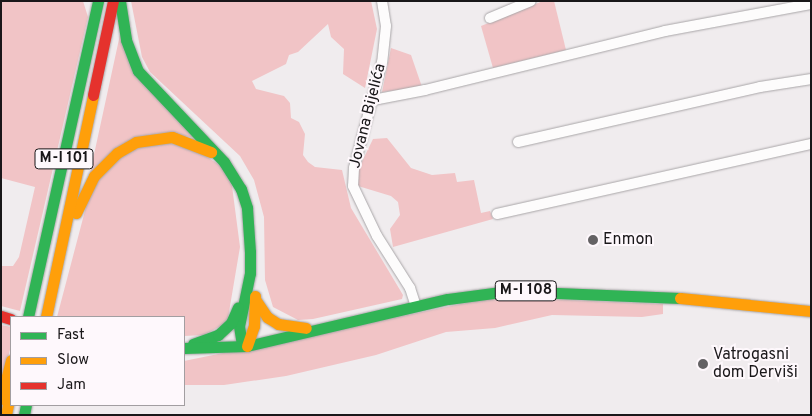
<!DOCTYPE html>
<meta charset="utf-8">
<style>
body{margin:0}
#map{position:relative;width:812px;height:416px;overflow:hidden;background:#f0ecee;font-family:Overpass,sans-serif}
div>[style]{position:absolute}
.green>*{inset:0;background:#f1c4c6}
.roads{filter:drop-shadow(0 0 1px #a9a6a8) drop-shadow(0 0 1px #a9a6a8)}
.street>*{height:10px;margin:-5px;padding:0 5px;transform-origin:5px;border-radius:5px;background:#fdfcfc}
.fast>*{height:11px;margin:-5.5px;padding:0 5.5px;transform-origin:5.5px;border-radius:5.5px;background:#30b455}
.slow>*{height:11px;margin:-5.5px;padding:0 5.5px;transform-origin:5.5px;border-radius:5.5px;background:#ff9f0a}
.jam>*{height:11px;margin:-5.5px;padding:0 5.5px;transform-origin:5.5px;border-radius:5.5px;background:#e5322d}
.dots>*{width:14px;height:14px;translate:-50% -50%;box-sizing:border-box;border:2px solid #fef8fc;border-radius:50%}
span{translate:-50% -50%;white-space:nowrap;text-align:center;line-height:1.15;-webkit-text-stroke:4px #fef8fc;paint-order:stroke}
.shield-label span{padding:1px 4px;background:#fef8fc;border:1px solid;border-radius:4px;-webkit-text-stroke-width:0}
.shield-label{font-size:15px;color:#191719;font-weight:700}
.street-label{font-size:16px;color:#191719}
.poi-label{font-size:16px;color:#191719}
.left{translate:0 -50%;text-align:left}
.frame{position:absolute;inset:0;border:2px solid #191719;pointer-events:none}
.legend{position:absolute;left:10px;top:316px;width:175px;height:90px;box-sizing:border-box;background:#fef8fc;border:1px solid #a29ea1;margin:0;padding:6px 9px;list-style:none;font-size:15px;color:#191719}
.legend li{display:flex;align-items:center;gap:10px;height:25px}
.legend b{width:25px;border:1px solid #a29ea1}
</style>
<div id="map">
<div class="green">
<div style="clip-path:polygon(1px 1px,83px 1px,88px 17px,20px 311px,1px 306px,1px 266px,13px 266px,19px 257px,35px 187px,1px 178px)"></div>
<div style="clip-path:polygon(131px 1px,371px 1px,377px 29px,365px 88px,343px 74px,344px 49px,331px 37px,328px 24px,298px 52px,289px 55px,286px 64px,252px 81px,256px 89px,284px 96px,290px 103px,291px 118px,299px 122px,305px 134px,303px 155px,308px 162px,315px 167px,342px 170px,351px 208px,403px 295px,402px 299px,313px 319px,298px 320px,273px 307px,265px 280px,264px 217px,254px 180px,240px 156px,150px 72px,142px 57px)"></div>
<div style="clip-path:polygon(543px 1px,554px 1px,566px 50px,493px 68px,481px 26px)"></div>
<div style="clip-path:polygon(121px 30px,125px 48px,199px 138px,160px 133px,90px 173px)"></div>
<div style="clip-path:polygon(391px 48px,411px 55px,422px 87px,382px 92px)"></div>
<div style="clip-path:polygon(387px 138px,411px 168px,432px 175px,455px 173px,457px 182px,474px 180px,481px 213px,490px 211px,493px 219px,393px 247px,390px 229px,400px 215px,398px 202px,391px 196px,358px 186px,356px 174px,373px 139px)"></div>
<div style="clip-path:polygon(170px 143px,201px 153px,221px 166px,232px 186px,240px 247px,228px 318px,224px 324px,204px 335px,184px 336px,184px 317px,57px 317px,91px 188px,127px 152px,148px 144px)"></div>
<div style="clip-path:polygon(495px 297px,663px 304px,663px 314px,642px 317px,552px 315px,495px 328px,446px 332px,376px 355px,286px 376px,224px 385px,184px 385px,184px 361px)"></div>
<div style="clip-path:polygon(1px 325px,11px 327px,11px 346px,1px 385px)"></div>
</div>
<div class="roads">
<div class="street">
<div style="left:382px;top:1px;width:25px;rotate:81deg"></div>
<div style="left:386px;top:26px;width:36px;rotate:96deg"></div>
<div style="left:382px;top:62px;width:110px;rotate:104.8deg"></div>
<div style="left:354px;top:168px;width:18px;rotate:93deg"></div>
<div style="left:353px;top:186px;width:55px;rotate:64.4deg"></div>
<div style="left:377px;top:236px;width:62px;rotate:57.6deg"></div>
<div style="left:410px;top:288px;width:19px;rotate:72deg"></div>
<div style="left:490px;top:18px;width:44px;rotate:-22.5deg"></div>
<div style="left:373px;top:100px;width:53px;rotate:-10.9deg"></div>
<div style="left:425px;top:90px;width:247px;rotate:-13.8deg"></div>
<div style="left:665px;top:31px;width:148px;rotate:-10.5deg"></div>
<div style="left:518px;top:142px;width:248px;rotate:-12.8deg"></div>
<div style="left:760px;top:87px;width:52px;rotate:-8.9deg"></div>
<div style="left:497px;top:214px;width:322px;rotate:-12.6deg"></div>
</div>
<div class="fast">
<div style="left:120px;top:1px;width:39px;rotate:81deg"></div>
<div style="left:126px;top:40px;width:33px;rotate:69deg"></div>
<div style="left:138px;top:71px;width:125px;rotate:46.6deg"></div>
<div style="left:224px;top:162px;width:32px;rotate:58deg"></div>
<div style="left:241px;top:189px;width:20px;rotate:72deg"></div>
<div style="left:247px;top:208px;width:44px;rotate:86.1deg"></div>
<div style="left:250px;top:252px;width:21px;rotate:90deg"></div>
<div style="left:250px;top:273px;width:54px;rotate:101.7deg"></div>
<div style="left:239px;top:326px;width:20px;rotate:81deg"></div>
<div style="left:28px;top:317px;width:324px;rotate:-77.5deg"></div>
<div style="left:193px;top:344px;width:27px;rotate:-20deg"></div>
<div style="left:218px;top:335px;width:18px;rotate:-43deg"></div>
<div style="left:231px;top:323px;width:17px;rotate:-66deg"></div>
<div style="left:184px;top:348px;width:63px;rotate:-1.8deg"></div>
<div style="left:247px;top:346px;width:206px;rotate:-13.2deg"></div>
<div style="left:448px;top:299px;width:61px;rotate:-7.6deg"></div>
<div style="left:508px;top:291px;width:172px;rotate:2.3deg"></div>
<div style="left:24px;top:415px;width:10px;rotate:-79deg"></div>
</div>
<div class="slow">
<div style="left:76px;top:213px;width:41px;rotate:-64.1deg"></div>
<div style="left:94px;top:176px;width:33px;rotate:-45deg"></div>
<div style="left:117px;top:153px;width:22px;rotate:-30deg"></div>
<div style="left:136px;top:142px;width:36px;rotate:-8deg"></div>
<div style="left:172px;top:137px;width:42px;rotate:21deg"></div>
<div style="left:680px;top:298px;width:132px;rotate:5.7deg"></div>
<div style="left:255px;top:299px;width:22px;rotate:56deg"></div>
<div style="left:267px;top:317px;width:13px;rotate:32deg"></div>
<div style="left:278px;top:324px;width:28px;rotate:8deg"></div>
<div style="left:46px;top:317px;width:227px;rotate:-78deg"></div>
<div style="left:247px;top:346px;width:21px;rotate:-71deg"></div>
<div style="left:254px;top:326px;width:30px;rotate:-88deg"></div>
<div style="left:1px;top:399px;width:40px;rotate:-75.6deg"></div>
<div style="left:6px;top:415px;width:26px;rotate:-79deg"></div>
</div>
<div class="jam">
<div style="left:93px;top:95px;width:96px;rotate:-78deg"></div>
<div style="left:1px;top:316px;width:10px;rotate:17deg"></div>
</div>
</div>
<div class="dots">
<div style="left:593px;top:240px;background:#646264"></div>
<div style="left:703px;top:364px;background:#646264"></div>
</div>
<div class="shield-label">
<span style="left:64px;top:159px">M-I 101</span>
<span style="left:526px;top:291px">M-I 108</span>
</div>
<div class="street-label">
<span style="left:368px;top:116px;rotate:-76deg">Jovana Bijelića</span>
</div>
<div class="poi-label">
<span class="left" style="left:603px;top:240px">Enmon</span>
<span class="left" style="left:713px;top:364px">Vatrogasni<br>dom Derviši</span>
</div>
<div class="frame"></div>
<ul class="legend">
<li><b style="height:6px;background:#30b455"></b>Fast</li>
<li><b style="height:6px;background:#ff9f0a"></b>Slow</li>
<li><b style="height:6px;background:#e5322d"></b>Jam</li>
</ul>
</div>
